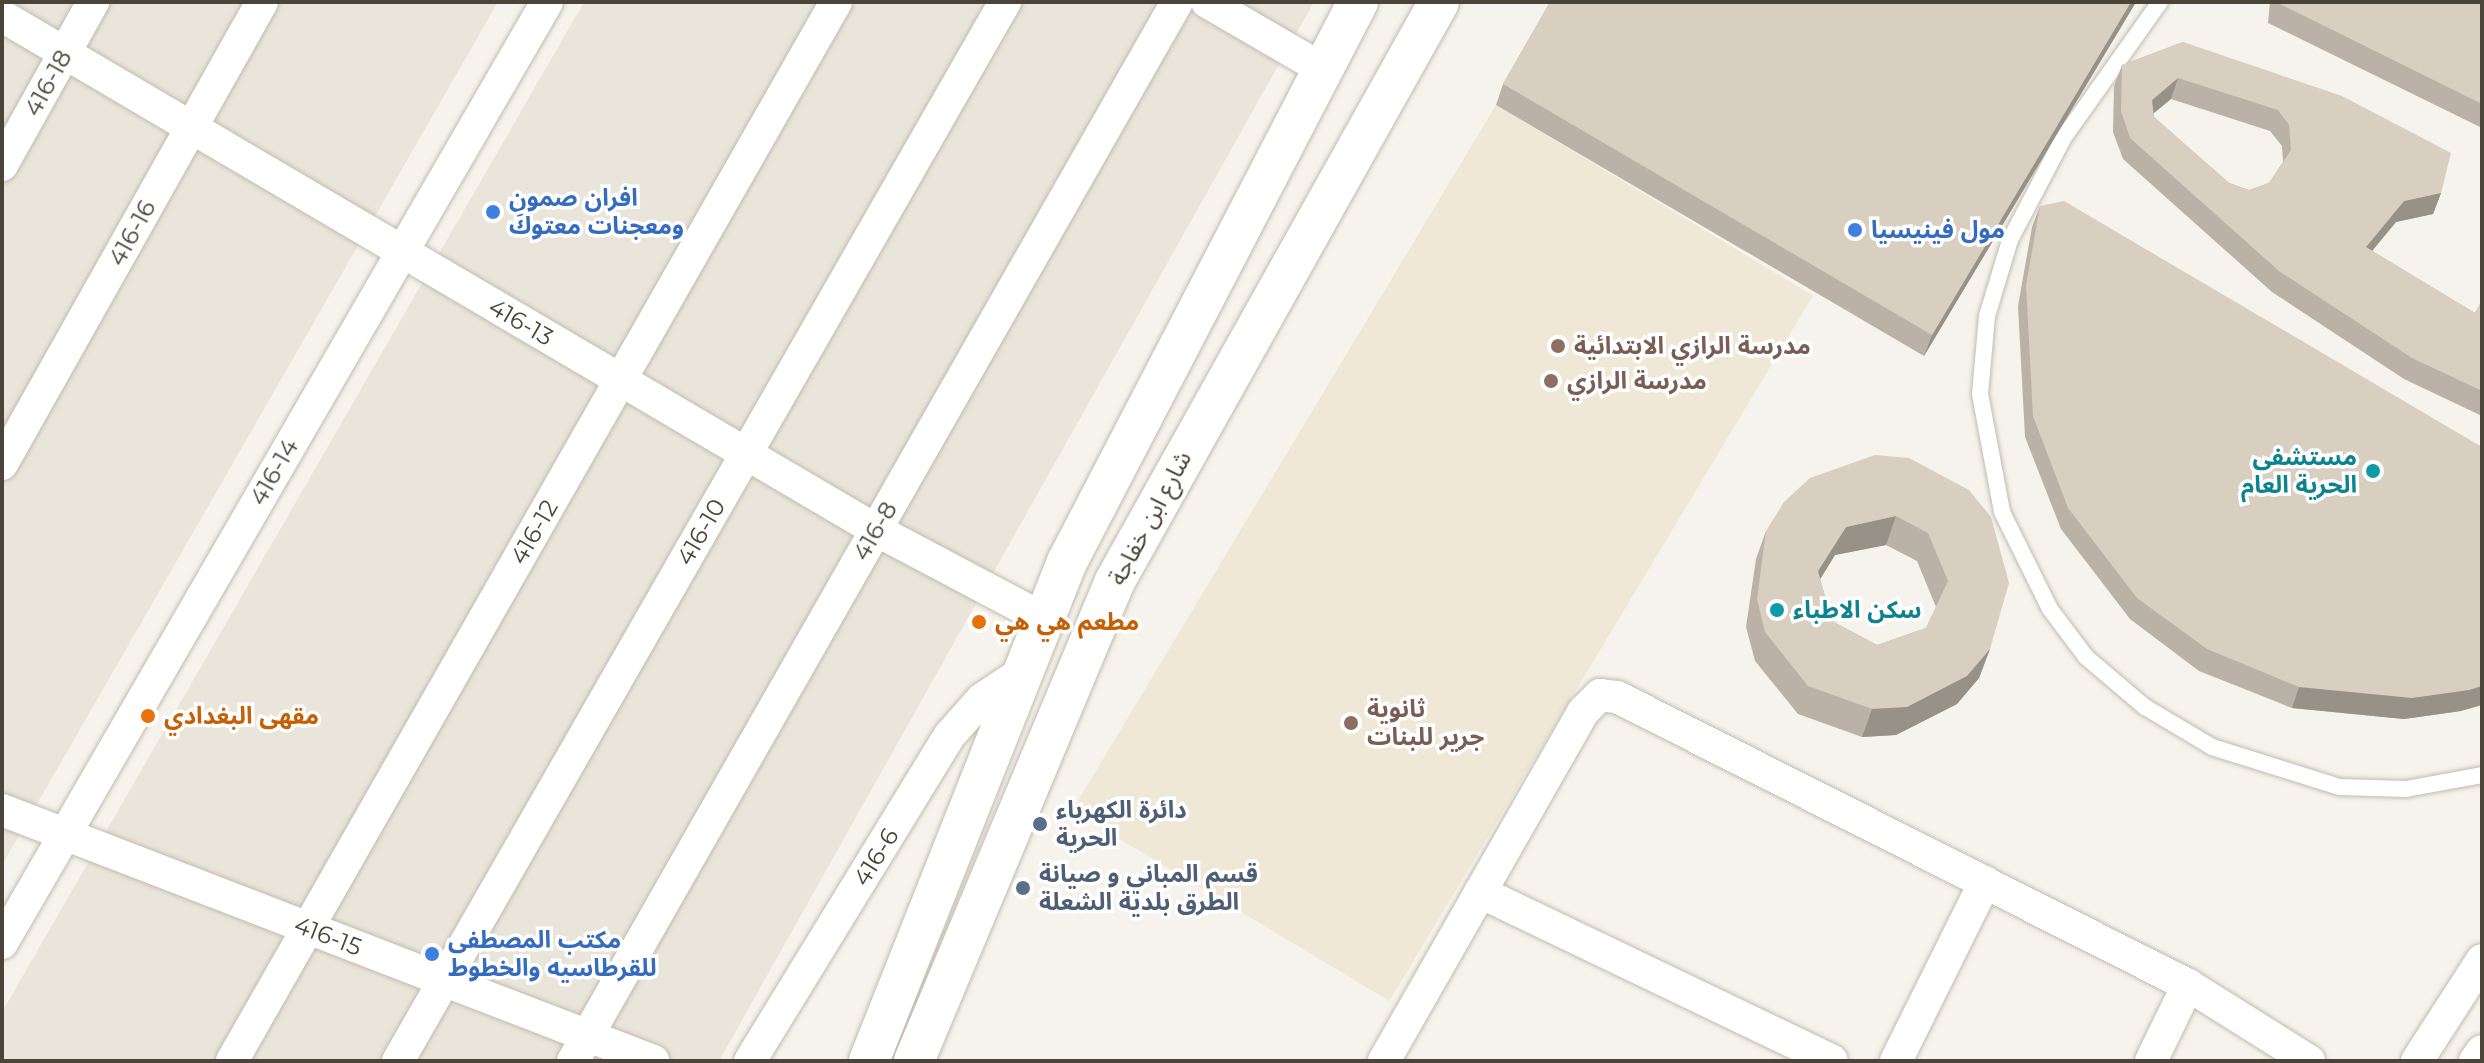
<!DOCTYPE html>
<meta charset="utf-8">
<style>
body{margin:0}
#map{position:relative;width:2484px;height:1063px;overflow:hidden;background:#f6f3ec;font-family:Montserrat,"Noto Sans Arabic",sans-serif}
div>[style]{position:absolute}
.residential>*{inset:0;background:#eae5da}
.education>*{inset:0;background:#efe8d6;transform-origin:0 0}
.roads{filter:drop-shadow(0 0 2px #c2bbae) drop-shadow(0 0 2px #c2bbae)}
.service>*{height:16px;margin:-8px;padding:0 8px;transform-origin:8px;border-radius:8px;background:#fff}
.minor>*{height:32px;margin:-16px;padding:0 16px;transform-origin:16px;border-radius:16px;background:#fff}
.tertiary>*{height:40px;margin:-20px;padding:0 20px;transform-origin:20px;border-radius:20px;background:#fff}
.wall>*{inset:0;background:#bab2a6}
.shaded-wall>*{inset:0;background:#979187}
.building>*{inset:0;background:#d8cfc1}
.dots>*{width:22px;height:22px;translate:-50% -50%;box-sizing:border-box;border:4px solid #fff;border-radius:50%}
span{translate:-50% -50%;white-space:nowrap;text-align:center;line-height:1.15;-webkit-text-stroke:7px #fff;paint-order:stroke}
.street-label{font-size:24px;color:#4b4439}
.shop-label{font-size:24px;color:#366cbe;font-weight:700}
.left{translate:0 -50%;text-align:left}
.education-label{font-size:24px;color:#785e54;font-weight:700}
.culture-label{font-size:24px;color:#0d838f;font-weight:700}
.right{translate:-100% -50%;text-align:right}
.food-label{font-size:24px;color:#c56008;font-weight:700}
.service-label{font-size:24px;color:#4e5e75;font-weight:700}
.frame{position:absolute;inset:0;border:4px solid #4b4439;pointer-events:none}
</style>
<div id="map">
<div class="residential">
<div style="clip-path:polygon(2px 2px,498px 2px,2px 865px)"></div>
<div style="clip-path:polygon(584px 2px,1314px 2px,719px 1061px,2px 1061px,2px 1012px)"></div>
</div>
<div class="education">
<div style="left:1496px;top:105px;width:370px;height:823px;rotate:31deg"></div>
</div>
<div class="roads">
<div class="service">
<div style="left:2160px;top:2px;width:166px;rotate:125.4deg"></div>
<div style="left:2064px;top:137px;width:116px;rotate:117.7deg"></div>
<div style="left:2010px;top:240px;width:79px;rotate:106.8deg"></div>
<div style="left:1987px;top:316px;width:78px;rotate:95.1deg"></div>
<div style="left:1980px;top:394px;width:120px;rotate:79.4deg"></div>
<div style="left:2002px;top:512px;width:108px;rotate:63.7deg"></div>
<div style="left:2050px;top:609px;width:60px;rotate:53.1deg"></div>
<div style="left:2086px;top:657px;width:77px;rotate:40.3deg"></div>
<div style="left:2145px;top:707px;width:78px;rotate:30.8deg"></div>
<div style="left:2212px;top:747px;width:134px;rotate:17.4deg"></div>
<div style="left:2340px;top:787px;width:66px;rotate:1.7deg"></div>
<div style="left:2406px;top:789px;width:77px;rotate:-10.4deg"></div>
</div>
<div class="minor">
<div style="left:1207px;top:2px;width:132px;rotate:30.1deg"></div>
<div style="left:2px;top:16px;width:1014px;rotate:30.46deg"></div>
<div style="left:876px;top:530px;width:190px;rotate:27.9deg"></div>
<div style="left:2px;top:165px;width:187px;rotate:-60.8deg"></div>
<div style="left:2px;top:464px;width:530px;rotate:-60.63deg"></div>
<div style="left:2px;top:810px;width:698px;rotate:21.08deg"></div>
<div style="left:1480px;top:892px;width:390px;rotate:25.6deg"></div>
<div style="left:2px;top:943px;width:1087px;rotate:-59.92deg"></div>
<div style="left:232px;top:1061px;width:1219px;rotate:-60.3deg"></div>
<div style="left:398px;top:1061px;width:1221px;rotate:-60.18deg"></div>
<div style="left:573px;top:1061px;width:1219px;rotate:-60.3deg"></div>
<div style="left:750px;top:1061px;width:382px;rotate:-58.5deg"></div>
<div style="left:950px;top:735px;width:48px;rotate:-48.4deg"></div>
<div style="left:982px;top:699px;width:49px;rotate:-33.4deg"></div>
<div style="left:1384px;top:1061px;width:402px;rotate:-60.3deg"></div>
<div style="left:1583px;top:712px;width:24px;rotate:-45deg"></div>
<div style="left:1600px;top:695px;width:17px;rotate:7deg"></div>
<div style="left:1617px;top:697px;width:640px;rotate:26.77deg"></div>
<div style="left:2188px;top:985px;width:143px;rotate:32.1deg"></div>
<div style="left:1896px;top:1061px;width:200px;rotate:-63.6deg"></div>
<div style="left:2151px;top:1061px;width:85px;rotate:-64deg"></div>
<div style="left:2417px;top:1061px;width:120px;rotate:-57.2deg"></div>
<div style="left:2475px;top:1061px;width:12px;rotate:-55deg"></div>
</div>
<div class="tertiary">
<div style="left:869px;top:1061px;width:537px;rotate:-68.36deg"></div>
<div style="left:1067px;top:562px;width:631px;rotate:-62.54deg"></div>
<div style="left:914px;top:1061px;width:520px;rotate:-67.28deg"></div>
<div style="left:1115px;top:581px;width:663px;rotate:-60.77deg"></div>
</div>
</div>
<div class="wall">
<div style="clip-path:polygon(1550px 2px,2136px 2px,1924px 356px,1496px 105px,1503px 84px)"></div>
<div style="clip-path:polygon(2270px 2px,2482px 2px,2482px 128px,2268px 23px)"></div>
<div style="clip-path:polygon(evenodd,2183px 42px,2441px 193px,2433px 214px,2396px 222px,2372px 251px,2475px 313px,2482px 300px,2482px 416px,2404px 379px,2272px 292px,2123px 159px,2113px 132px,2114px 86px,2122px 65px,2183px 42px,2171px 99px,2270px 131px,2282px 146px,2283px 162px,2269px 183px,2249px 190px,2229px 183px,2154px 117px,2154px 113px,2171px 99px)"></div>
<div style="clip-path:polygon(2040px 206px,2461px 711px,2404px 719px,2292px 708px,2199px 671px,2130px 619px,2061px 529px,2025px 437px,2018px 306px,2032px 227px)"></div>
<div style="clip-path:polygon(evenodd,1909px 458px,1990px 649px,1979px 678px,1957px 704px,1896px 735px,1862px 737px,1798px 714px,1755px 661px,1746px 627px,1756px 559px,1766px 531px,1909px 458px,1886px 545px,1917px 561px,1936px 607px,1926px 628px,1877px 645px,1832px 621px,1820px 579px,1835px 555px,1886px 545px)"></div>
</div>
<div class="shaded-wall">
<div style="clip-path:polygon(2131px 2px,2136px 2px,1924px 356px,1932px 335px)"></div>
<div style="clip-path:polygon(2178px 78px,2171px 99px,2144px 121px,2152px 100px)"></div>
<div style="clip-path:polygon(2441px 193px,2433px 214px,2396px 222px,2358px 268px,2366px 247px,2404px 201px)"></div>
<div style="clip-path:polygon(1896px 516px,1886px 545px,1835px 555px,1808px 599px,1818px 571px,1846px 527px)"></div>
<div style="clip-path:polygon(1990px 649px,1979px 678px,1957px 704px,1896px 735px,1862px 737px,1872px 709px)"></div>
<div style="clip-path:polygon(2482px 686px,2482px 705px,2461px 711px,2404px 719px,2292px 708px,2299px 687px)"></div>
</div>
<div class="building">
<div style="clip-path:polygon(1550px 2px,2131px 2px,1932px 335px,1503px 84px)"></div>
<div style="clip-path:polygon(2276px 2px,2482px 2px,2482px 104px)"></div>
<div style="clip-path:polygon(evenodd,2183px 42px,2342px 96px,2451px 153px,2441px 193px,2404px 201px,2366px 247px,2475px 313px,2482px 300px,2482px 391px,2412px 358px,2279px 271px,2130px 138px,2121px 111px,2122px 65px,2183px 42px,2178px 78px,2278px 110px,2289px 125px,2291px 150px,2269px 183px,2249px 190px,2229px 183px,2154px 117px,2152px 100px,2178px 78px)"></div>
<div style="clip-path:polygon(2064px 201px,2482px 447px,2482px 686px,2469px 690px,2412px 698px,2299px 687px,2207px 649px,2137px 598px,2068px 508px,2033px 416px,2026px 285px,2040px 206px)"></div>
<div style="clip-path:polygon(evenodd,1875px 455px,1909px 458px,1969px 490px,1991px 517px,2009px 583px,1990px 649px,1967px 676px,1907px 707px,1872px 709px,1808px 686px,1765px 632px,1757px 599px,1766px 531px,1784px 502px,1810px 478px,1875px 455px,1896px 516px,1928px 533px,1948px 581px,1926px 628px,1877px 645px,1832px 621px,1818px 571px,1846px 527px,1896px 516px)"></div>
</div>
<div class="dots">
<div style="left:493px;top:212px;background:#3f7fe0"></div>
<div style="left:1855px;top:230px;background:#3f7fe0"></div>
<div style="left:1558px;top:346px;background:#8d6e63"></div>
<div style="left:1551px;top:381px;background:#8d6e63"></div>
<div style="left:2373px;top:471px;background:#0f9aa8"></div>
<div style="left:1777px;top:610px;background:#0f9aa8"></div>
<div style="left:979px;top:622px;background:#e8710a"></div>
<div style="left:148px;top:716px;background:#e8710a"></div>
<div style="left:1351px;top:723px;background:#8d6e63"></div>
<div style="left:1040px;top:824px;background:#5c6f8a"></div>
<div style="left:1023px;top:888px;background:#5c6f8a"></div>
<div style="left:432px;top:954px;background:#3f7fe0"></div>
</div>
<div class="street-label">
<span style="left:48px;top:83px;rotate:-61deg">416-18</span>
<span style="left:132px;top:233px;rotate:-61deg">416-16</span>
<span style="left:521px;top:322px;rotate:30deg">416-13</span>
<span style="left:274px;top:472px;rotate:-60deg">416-14</span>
<span style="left:1150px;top:518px;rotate:-62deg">شارع ابن خفاجة</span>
<span style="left:875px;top:531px;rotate:-60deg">416-8</span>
<span style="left:534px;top:532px;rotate:-60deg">416-12</span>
<span style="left:701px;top:532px;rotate:-60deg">416-10</span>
<span style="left:876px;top:857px;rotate:-58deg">416-6</span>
<span style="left:328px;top:936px;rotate:21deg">416-15</span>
</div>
<div class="shop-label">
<span class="left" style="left:509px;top:212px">افران صمون<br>ومعجنات معتوكَ</span>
<span class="left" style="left:1871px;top:230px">مول فينيسيا</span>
<span class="left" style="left:448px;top:954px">مكتب المصطفى<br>للقرطاسيه والخطوط</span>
</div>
<div class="education-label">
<span class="left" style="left:1574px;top:346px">مدرسة الرازي الابتدائية</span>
<span class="left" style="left:1567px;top:381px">مدرسة الرازي</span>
<span class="left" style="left:1367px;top:723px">ثانوية<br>جرير للبنات</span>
</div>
<div class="culture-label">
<span class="right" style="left:2357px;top:471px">مستشفى<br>الحرية العام</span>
<span class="left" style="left:1793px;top:610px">سكن الاطباء</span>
</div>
<div class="food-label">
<span class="left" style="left:995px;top:622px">مطعم هي هي</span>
<span class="left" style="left:164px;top:716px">مقهى البغدادي</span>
</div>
<div class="service-label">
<span class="left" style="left:1056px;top:824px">دائرة الكهرباء<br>الحرية</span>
<span class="left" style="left:1039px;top:888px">قسم المباني و صيانة<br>الطرق بلدية الشعلة</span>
</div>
<div class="frame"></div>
</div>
